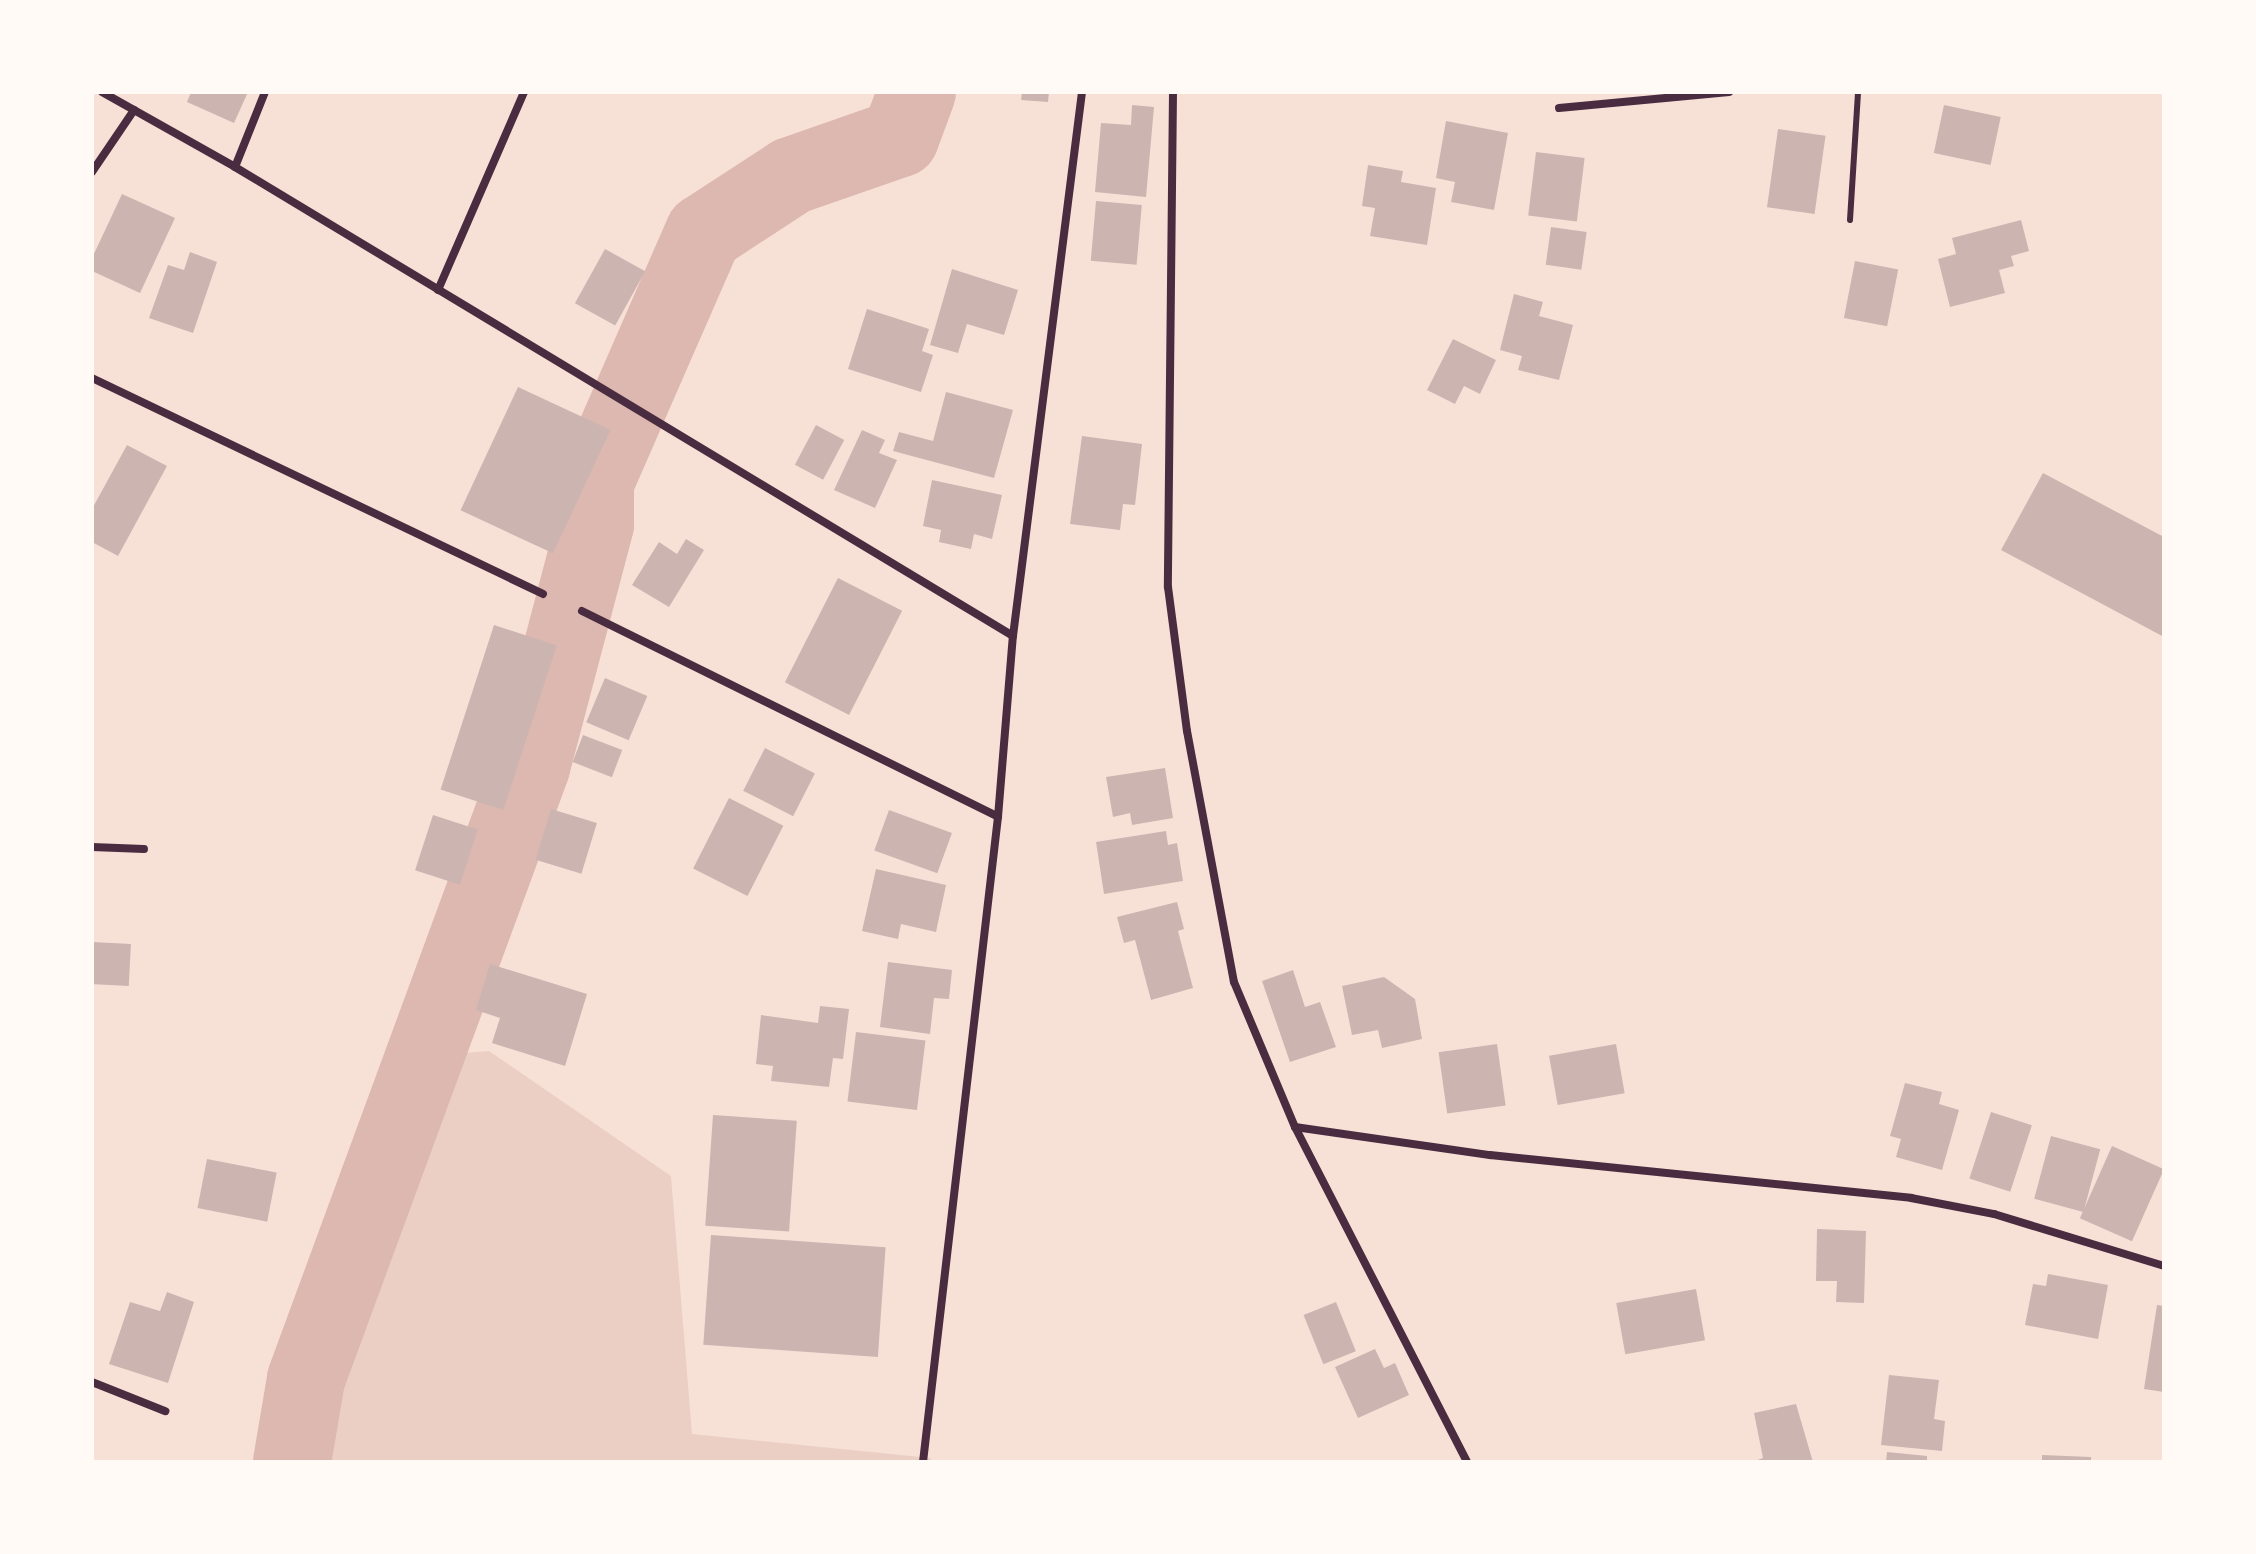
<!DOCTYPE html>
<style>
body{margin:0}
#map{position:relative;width:2256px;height:1554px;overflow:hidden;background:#f7e1d7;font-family:"PT Sans Narrow",sans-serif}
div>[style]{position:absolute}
.green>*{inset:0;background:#ebcfc5}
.river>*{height:78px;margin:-39px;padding:0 39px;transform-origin:39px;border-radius:39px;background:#dcb8b0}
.building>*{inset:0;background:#ccb4b1;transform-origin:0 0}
.service>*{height:6px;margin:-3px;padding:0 3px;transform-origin:3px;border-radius:3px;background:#4a2c40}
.minor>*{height:8px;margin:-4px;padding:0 4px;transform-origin:4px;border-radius:4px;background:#4a2c40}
span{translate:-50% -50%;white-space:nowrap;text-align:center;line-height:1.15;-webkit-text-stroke:7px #fffaf5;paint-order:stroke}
.frame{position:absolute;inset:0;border:94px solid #fffaf5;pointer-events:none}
</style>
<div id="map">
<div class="green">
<div style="clip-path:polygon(489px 1051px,671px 1176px,692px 1434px,931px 1458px,930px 1462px,255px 1462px,388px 1059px)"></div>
</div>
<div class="river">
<div style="left:292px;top:1462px;width:84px;rotate:-80.4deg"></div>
<div style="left:306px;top:1379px;width:652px;rotate:-69.81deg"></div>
<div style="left:531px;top:767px;width:251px;rotate:-75.2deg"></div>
<div style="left:595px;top:524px;width:42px;rotate:-90deg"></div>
<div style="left:595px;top:482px;width:272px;rotate:-66.4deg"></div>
<div style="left:704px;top:233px;width:104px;rotate:-33.2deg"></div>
<div style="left:791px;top:176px;width:115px;rotate:-19.2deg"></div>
<div style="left:900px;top:138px;width:49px;rotate:-69.7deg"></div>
</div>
<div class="building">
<div style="clip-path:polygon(191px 92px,248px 92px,234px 123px,187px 102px)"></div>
<div style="clip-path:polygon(1022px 92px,1049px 92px,1048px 102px,1021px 100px)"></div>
<div style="clip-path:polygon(1132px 105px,1154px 107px,1146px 197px,1095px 192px,1101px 123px,1131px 125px)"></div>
<div style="left:1944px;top:105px;width:58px;height:49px;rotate:12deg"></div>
<div style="clip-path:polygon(1446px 121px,1508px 133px,1494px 210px,1451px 202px,1455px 182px,1436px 178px)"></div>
<div style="left:1778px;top:129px;width:48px;height:79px;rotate:8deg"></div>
<div style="left:1536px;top:152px;width:49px;height:64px;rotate:7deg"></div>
<div style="clip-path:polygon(1368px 165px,1403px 171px,1401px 182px,1436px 188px,1427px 245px,1370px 236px,1375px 208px,1362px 206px)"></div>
<div style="clip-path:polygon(122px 194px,175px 218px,140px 293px,92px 271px,92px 258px)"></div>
<div style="left:1096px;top:201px;width:46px;height:60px;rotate:5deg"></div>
<div style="clip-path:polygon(2021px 220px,2029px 251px,2011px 256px,2014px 266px,1999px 270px,2005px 293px,1950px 307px,1938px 259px,1956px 254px,1952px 238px)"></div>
<div style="left:1551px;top:227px;width:36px;height:38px;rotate:8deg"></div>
<div style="left:605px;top:249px;width:46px;height:62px;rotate:29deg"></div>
<div style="clip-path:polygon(190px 252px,217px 262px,193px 333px,149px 318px,168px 265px,184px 270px)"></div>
<div style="left:1855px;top:261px;width:44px;height:58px;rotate:11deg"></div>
<div style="clip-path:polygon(952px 269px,1018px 290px,1004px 335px,967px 324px,958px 353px,930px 345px)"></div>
<div style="clip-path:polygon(1514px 294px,1543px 302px,1539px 316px,1573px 325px,1559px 380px,1518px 370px,1522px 356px,1500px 350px)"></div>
<div style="clip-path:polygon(867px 309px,929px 329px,922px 351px,933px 355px,921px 392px,848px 369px)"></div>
<div style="clip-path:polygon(1453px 339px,1496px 360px,1480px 394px,1464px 386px,1455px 404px,1427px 390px)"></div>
<div style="left:518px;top:387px;width:102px;height:136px;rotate:25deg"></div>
<div style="clip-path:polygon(946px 392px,1013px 410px,994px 478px,893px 451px,899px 432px,933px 441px)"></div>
<div style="left:816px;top:425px;width:32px;height:45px;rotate:28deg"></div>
<div style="clip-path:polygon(862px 430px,885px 440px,879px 453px,897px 460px,875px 508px,834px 490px)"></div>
<div style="clip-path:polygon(1082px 436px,1142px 444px,1135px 505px,1123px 504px,1120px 530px,1070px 524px)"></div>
<div style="clip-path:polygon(127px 445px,167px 466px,118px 556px,92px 542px,92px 509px)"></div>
<div style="clip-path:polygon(2043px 473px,2164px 537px,2164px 637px,2001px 550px)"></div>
<div style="clip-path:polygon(932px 480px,1002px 495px,992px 539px,974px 534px,971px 549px,939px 542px,941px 530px,923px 526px)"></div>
<div style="clip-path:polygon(686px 539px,704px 550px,669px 607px,632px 585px,659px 542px,677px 554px)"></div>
<div style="left:838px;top:578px;width:72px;height:117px;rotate:27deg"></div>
<div style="left:494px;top:625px;width:66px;height:173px;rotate:18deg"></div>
<div style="left:605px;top:678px;width:46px;height:48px;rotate:23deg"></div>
<div style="left:583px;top:735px;width:42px;height:29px;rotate:21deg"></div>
<div style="left:765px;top:748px;width:56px;height:48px;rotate:27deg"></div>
<div style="clip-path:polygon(1165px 768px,1173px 818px,1132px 825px,1130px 813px,1113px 817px,1106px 777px)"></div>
<div style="left:729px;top:798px;width:61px;height:79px;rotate:27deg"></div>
<div style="left:551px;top:809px;width:48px;height:53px;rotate:17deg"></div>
<div style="left:889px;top:810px;width:67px;height:43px;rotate:20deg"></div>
<div style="left:433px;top:815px;width:47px;height:58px;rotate:18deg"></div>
<div style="clip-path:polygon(1166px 831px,1168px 845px,1177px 843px,1183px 881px,1104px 894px,1096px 842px)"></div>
<div style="clip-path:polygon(876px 869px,946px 885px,936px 932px,901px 924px,898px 939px,862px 931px)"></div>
<div style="clip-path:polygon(1177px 902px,1184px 929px,1178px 931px,1193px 988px,1151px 1000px,1135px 940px,1124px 943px,1117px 917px)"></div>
<div style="left:92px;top:942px;width:39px;height:42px;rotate:3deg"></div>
<div style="clip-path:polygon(888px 962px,952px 970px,949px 999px,934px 998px,930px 1034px,880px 1027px)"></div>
<div style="clip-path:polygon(490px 964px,587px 994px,565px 1066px,492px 1043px,500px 1018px,476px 1010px)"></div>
<div style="clip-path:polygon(1293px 970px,1305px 1007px,1320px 1002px,1336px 1047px,1290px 1062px,1262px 981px)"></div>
<div style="clip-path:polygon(1384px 977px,1415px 999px,1422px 1039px,1382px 1048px,1378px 1030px,1352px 1035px,1342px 986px)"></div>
<div style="clip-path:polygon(820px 1006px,849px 1009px,843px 1059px,833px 1058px,829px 1087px,771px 1081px,773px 1066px,756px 1064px,761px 1015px,818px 1023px)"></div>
<div style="left:856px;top:1032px;width:70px;height:70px;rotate:7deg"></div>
<div style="left:1497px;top:1044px;width:62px;height:59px;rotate:82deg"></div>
<div style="left:1616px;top:1044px;width:50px;height:68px;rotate:80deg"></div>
<div style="clip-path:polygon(1905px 1083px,1942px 1092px,1939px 1104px,1959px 1110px,1942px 1170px,1896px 1157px,1901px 1139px,1890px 1136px)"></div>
<div style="left:1991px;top:1112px;width:43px;height:70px;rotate:18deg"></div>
<div style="left:713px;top:1115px;width:84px;height:111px;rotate:4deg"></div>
<div style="left:2051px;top:1136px;width:51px;height:65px;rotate:15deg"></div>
<div style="left:2112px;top:1146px;width:57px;height:79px;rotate:24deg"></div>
<div style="left:207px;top:1159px;width:71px;height:50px;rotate:11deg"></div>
<div style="clip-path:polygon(1817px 1229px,1866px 1231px,1864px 1303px,1836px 1302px,1837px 1281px,1816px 1281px)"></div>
<div style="left:711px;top:1235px;width:175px;height:110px;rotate:4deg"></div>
<div style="clip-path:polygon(2048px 1274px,2108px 1285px,2098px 1339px,2025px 1325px,2033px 1284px,2046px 1286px)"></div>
<div style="left:1696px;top:1289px;width:52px;height:81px;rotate:80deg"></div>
<div style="clip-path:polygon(167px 1292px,194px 1302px,168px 1383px,109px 1364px,130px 1302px,160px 1311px)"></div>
<div style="left:1336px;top:1302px;width:53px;height:35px;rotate:68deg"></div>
<div style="clip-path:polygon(2157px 1305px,2164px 1306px,2164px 1392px,2144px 1389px)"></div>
<div style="clip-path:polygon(1375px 1349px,1384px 1368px,1395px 1363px,1409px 1395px,1358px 1418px,1335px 1367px)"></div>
<div style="clip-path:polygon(1889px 1375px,1939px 1380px,1934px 1419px,1945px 1421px,1942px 1451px,1881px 1445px)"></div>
<div style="clip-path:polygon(1796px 1404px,1813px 1462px,1752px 1462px,1763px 1458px,1754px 1413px)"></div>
<div style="clip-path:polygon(1887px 1452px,1927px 1456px,1927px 1462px,1886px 1462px)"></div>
<div style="clip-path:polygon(2042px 1455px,2091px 1457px,2091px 1462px,2042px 1462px)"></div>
</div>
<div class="service">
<div style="left:1850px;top:220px;width:128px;rotate:-86.4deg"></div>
</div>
<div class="minor">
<div style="left:102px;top:92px;width:153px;rotate:29.4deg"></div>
<div style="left:235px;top:167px;width:908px;rotate:31.08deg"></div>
<div style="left:1173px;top:92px;width:495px;rotate:90.6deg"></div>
<div style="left:1168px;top:587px;width:145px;rotate:82.5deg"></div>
<div style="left:1187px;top:731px;width:255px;rotate:79.4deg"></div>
<div style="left:1234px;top:982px;width:157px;rotate:67.2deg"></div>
<div style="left:1295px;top:1127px;width:377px;rotate:62.8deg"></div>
<div style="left:1559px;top:108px;width:171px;rotate:-5.4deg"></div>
<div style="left:235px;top:167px;width:81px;rotate:-68.2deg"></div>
<div style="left:92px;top:172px;width:75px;rotate:-55.9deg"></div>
<div style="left:438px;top:290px;width:216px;rotate:-66.5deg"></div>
<div style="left:92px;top:378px;width:500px;rotate:25.59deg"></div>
<div style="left:582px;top:611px;width:464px;rotate:26.3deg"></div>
<div style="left:92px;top:847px;width:52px;rotate:2.2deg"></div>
<div style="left:1295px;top:1127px;width:197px;rotate:8.2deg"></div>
<div style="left:1490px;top:1155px;width:423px;rotate:5.8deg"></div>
<div style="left:1911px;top:1198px;width:85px;rotate:10.9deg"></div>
<div style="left:1994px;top:1214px;width:178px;rotate:17deg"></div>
<div style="left:92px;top:1382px;width:79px;rotate:21.7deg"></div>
<div style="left:923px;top:1462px;width:649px;rotate:-83.37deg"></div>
<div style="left:998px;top:817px;width:182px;rotate:-85.3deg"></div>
<div style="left:1013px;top:636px;width:548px;rotate:-82.77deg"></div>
</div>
<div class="frame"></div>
</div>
